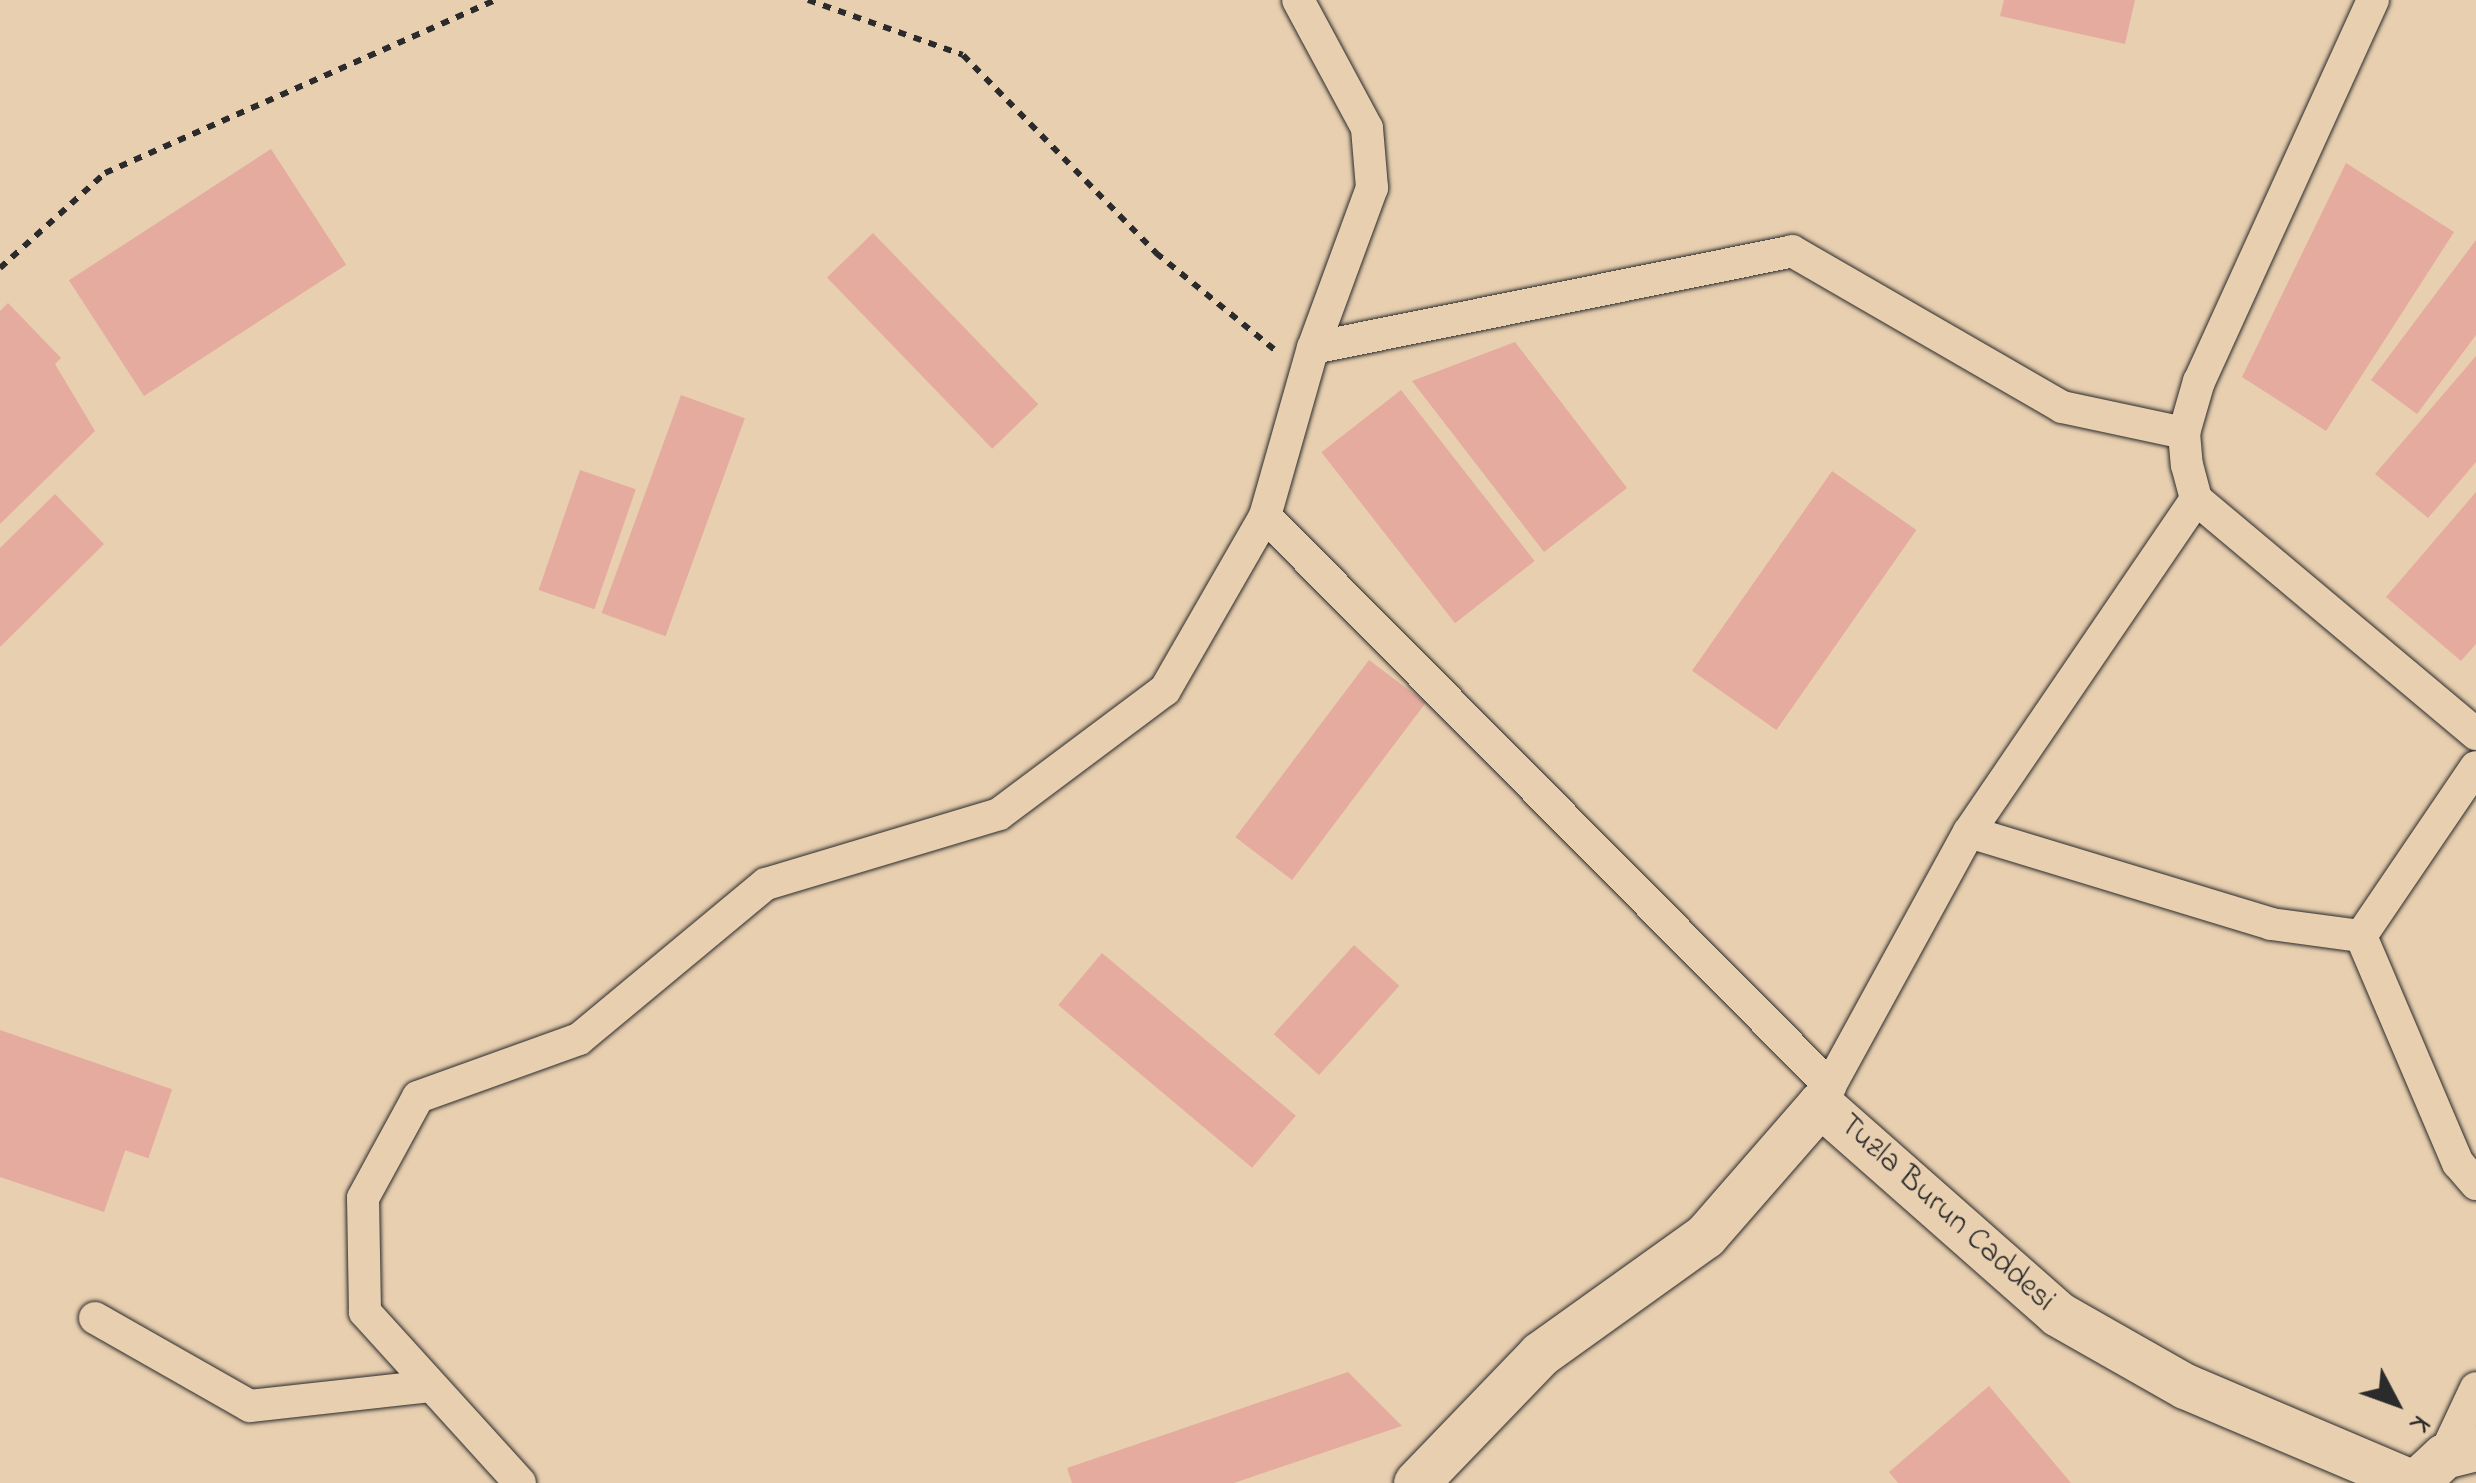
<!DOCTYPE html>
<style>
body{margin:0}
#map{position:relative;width:2476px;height:1483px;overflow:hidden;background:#e8cfb0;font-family:"Indie Flower",sans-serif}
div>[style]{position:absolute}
.building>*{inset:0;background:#e5ab9f;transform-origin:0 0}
.path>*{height:6px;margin-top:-3px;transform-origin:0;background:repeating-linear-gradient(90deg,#2b2b2b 0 8px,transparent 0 16px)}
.roads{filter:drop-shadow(0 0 2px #2b2b2b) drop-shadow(0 0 2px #2b2b2b)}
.street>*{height:32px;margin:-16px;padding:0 16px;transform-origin:16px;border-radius:16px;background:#e8cfb0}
.secondary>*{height:45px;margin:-22.5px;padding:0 22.5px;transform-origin:22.5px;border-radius:22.5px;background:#e8cfb0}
span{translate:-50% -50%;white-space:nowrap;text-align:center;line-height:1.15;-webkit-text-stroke:8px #e8cfb0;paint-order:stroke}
.street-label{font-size:32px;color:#2b2b2b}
.north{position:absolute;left:2346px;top:1353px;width:100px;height:100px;-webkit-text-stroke:8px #e8cfb0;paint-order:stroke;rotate:131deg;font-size:28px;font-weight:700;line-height:40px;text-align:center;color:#2b2b2b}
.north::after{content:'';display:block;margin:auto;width:35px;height:45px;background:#2b2b2b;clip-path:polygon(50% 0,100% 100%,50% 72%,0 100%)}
</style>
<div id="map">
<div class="building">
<div style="clip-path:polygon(2004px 0,2135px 0,2125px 44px,2000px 16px)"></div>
<div style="left:271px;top:149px;width:138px;height:241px;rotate:57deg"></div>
<div style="clip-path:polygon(2346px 163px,2454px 232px,2326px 431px,2242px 377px)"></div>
<div style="left:873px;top:233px;width:238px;height:64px;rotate:46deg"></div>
<div style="clip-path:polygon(2476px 240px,2476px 335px,2417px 414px,2371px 380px)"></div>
<div style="clip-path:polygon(8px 303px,61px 358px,55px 364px,95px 431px,0 524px,0 311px)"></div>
<div style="clip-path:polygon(1515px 342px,1627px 488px,1544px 552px,1412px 381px)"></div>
<div style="clip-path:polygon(2476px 356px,2476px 462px,2428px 518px,2375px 474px)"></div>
<div style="left:1401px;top:390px;width:217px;height:101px;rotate:52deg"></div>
<div style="left:681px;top:395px;width:68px;height:232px;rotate:20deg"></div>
<div style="left:580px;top:470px;width:59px;height:127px;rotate:19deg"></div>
<div style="left:1832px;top:471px;width:103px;height:244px;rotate:35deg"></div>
<div style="clip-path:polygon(2476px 492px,2476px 644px,2461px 661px,2386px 597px)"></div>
<div style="clip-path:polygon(55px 494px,104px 544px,0 647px,0 548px)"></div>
<div style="left:1369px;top:660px;width:71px;height:222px;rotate:37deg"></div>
<div style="left:1354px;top:945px;width:61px;height:120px;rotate:42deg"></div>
<div style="left:1102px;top:953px;width:253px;height:68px;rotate:40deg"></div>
<div style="left:0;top:1030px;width:182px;height:73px;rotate:19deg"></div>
<div style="clip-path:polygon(0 1106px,126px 1148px,104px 1212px,0 1177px)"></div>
<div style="clip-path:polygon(1348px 1372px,1402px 1426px,1234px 1483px,1072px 1483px,1067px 1468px)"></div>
<div style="clip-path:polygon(1989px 1386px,2071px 1483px,1898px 1483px,1889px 1472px)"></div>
</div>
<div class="path">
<div style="left:808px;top:0;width:164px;rotate:19.5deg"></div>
<div style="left:963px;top:55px;width:277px;rotate:45.7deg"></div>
<div style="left:1156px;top:253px;width:154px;rotate:39.2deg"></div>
<div style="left:0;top:268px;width:142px;rotate:-42.1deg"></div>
<div style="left:105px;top:173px;width:427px;rotate:-23.9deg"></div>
</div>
<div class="roads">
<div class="street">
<div style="left:2373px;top:0;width:419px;rotate:114.5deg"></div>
<div style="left:2199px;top:381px;width:54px;rotate:106.1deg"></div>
<div style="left:2184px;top:433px;width:32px;rotate:85deg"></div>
<div style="left:2187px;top:465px;width:35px;rotate:75deg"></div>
<div style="left:2196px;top:499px;width:366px;rotate:40deg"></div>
<div style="left:1313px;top:348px;width:489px;rotate:-11.4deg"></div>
<div style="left:1792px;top:251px;width:312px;rotate:30deg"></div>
<div style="left:2062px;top:407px;width:125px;rotate:12deg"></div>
<div style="left:1265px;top:516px;width:803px;rotate:45.25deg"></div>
<div style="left:1969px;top:832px;width:316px;rotate:16.9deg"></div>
<div style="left:2271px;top:924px;width:91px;rotate:7.6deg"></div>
<div style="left:2361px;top:936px;width:247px;rotate:66.9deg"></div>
<div style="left:2458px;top:1163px;width:28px;rotate:49deg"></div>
<div style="left:2361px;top:936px;width:204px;rotate:-55.8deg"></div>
<div style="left:1820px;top:1104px;width:310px;rotate:-61.3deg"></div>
<div style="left:1969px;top:832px;width:403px;rotate:-55.7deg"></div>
<div style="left:95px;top:1318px;width:178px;rotate:29.6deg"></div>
<div style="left:250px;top:1406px;width:181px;rotate:-6.3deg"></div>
<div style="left:2444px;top:1456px;width:75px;rotate:-64.8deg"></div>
<div style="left:520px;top:1483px;width:231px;rotate:-132.2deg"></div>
<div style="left:365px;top:1312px;width:114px;rotate:-91deg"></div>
<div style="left:363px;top:1198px;width:115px;rotate:-61.4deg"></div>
<div style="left:418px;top:1097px;width:171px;rotate:-19.8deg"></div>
<div style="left:579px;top:1039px;width:243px;rotate:-39.7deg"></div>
<div style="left:766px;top:884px;width:243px;rotate:-16.7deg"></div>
<div style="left:999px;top:814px;width:207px;rotate:-36.8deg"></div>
<div style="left:1165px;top:690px;width:201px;rotate:-60.1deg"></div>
<div style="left:1265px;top:516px;width:175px;rotate:-74.1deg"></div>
<div style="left:1313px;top:348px;width:171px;rotate:-69.8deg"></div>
<div style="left:1372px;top:188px;width:60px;rotate:-94.8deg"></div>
<div style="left:1367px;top:128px;width:145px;rotate:-118.3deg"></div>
</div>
<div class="secondary">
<div style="left:1416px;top:1483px;width:179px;rotate:-46.1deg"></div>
<div style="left:1540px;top:1354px;width:203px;rotate:-35.6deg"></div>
<div style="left:1705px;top:1236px;width:175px;rotate:-48.9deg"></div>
<div style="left:1820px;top:1104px;width:317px;rotate:41.4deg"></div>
<div style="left:2058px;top:1314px;width:146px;rotate:29.6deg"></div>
<div style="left:2185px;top:1386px;width:248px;rotate:23deg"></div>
<div style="left:2415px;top:1483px;width:40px;rotate:-43deg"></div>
<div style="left:2444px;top:1456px;width:33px;rotate:-14deg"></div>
</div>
</div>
<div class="street-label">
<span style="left:1946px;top:1214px;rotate:42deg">Tuzla Burun Caddesi</span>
</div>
<div class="north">K</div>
</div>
